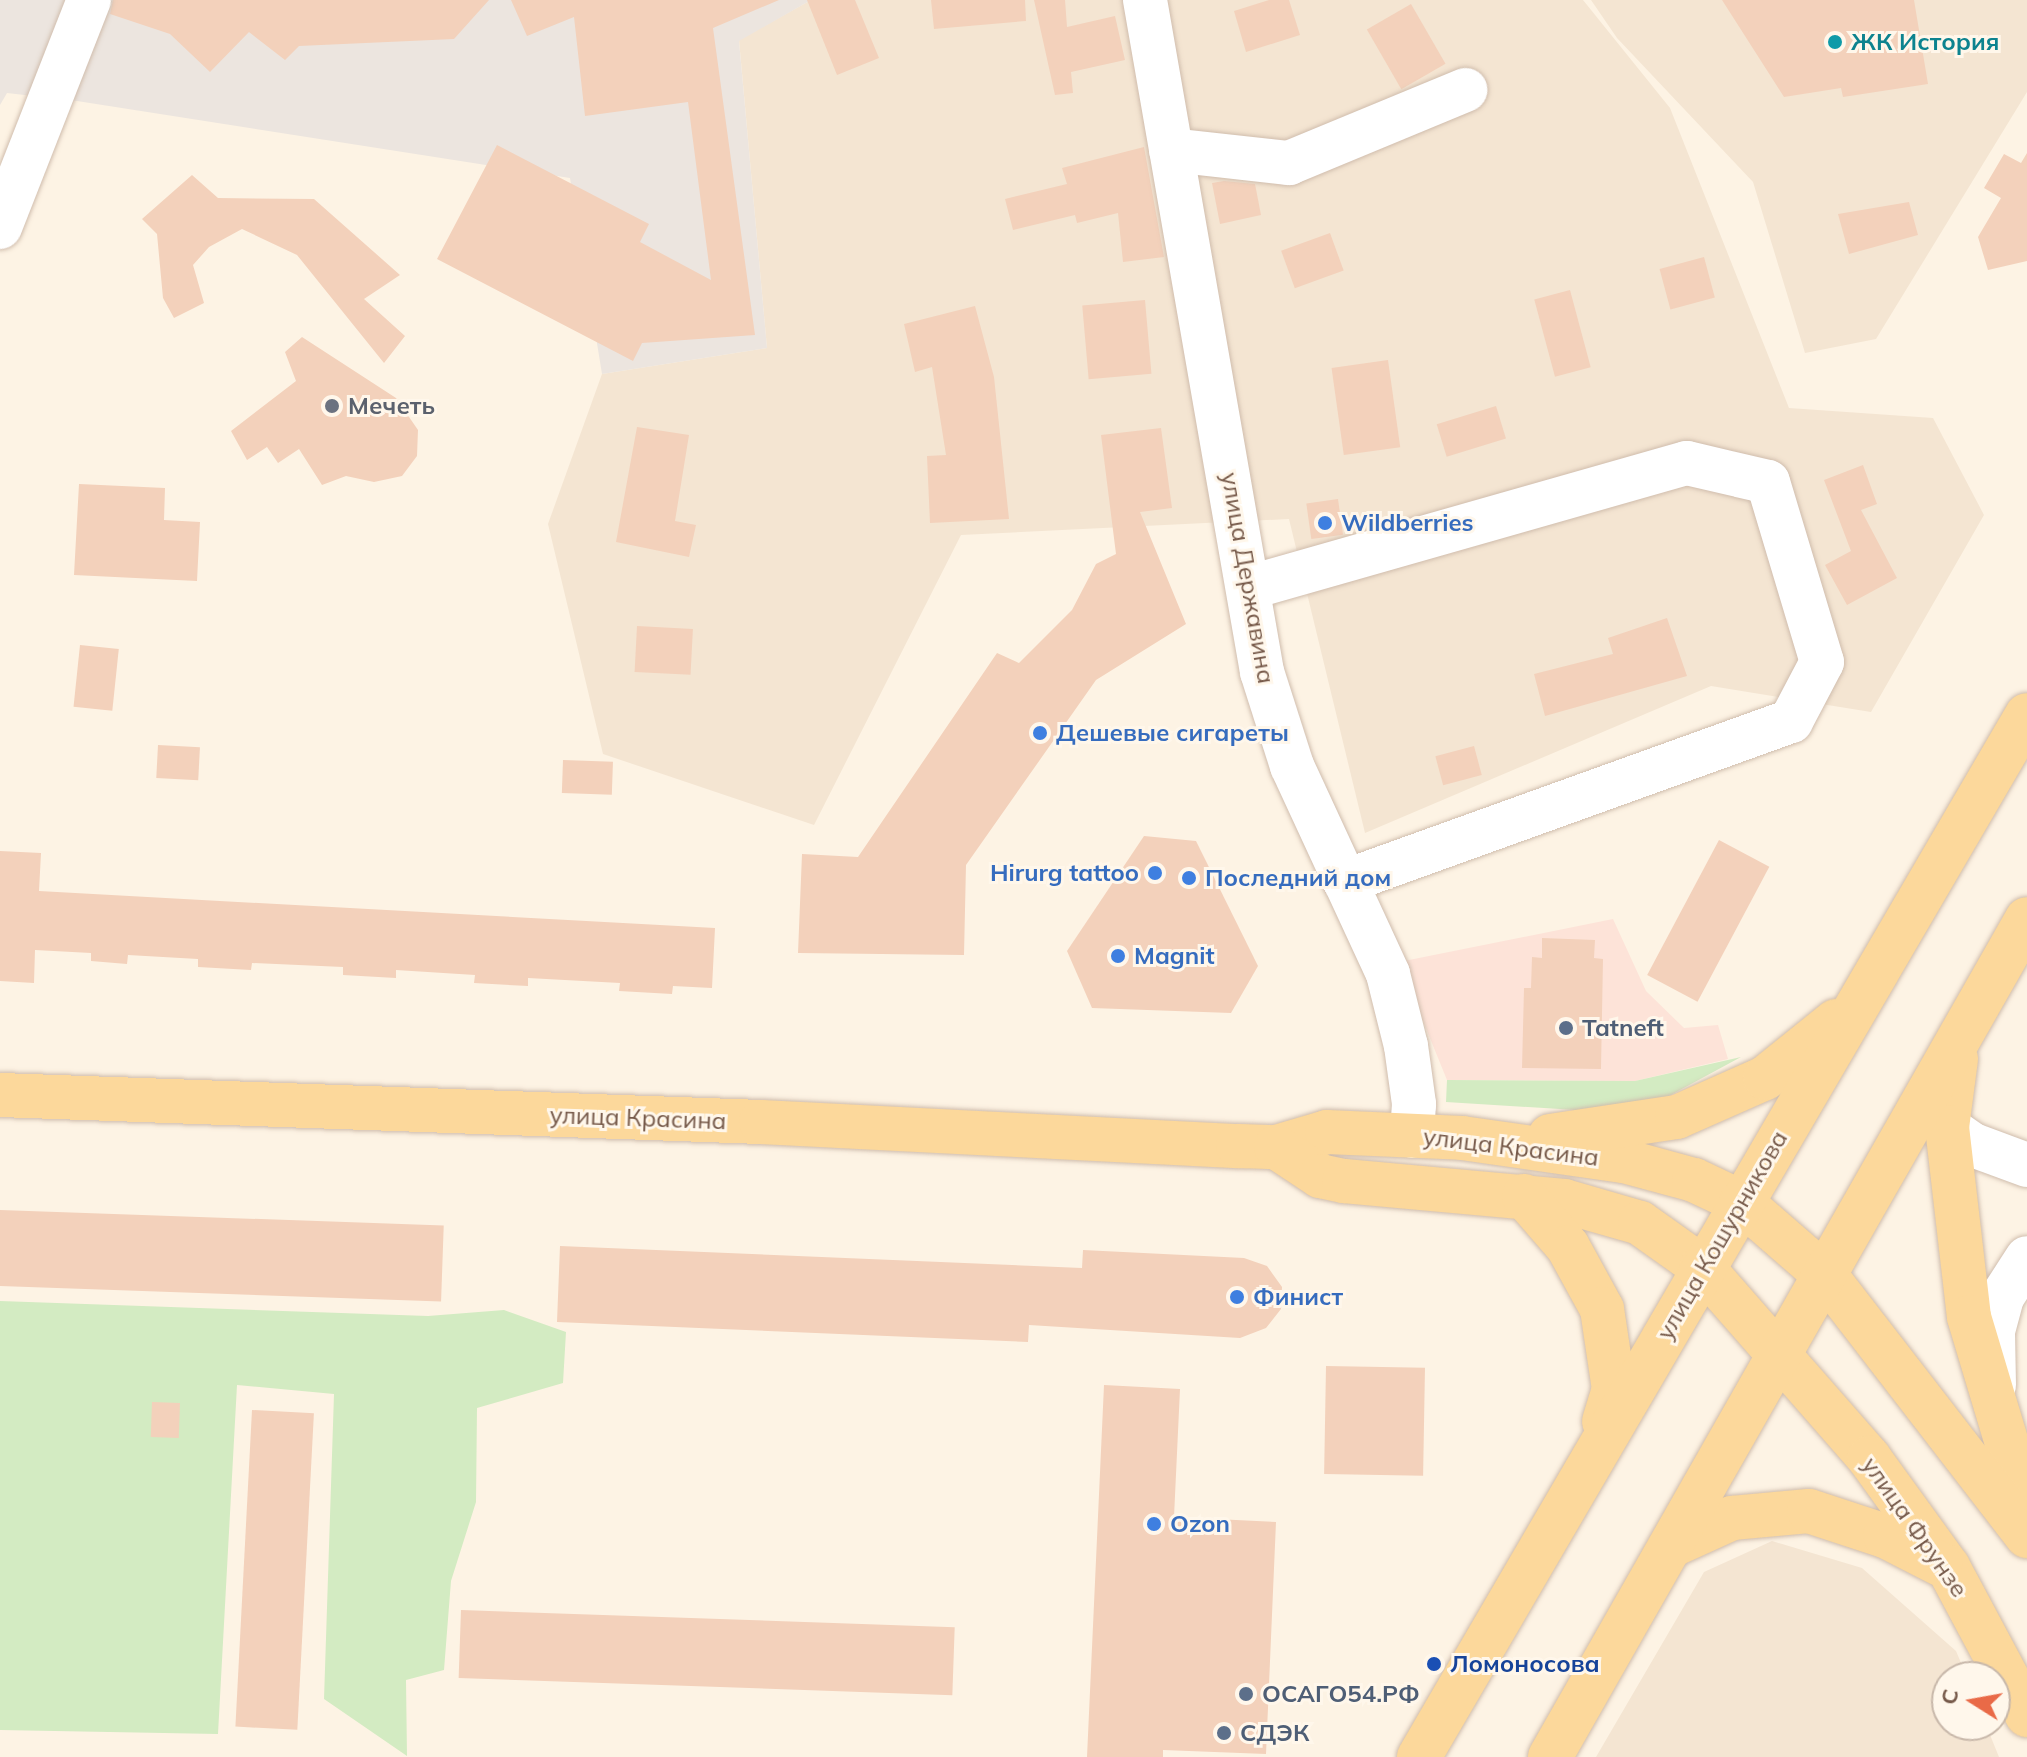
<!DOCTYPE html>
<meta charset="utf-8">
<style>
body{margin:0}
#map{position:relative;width:2027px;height:1757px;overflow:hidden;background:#fdf3e4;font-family:Mulish,sans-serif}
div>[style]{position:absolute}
.residential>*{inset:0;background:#f4e5d2}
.commercial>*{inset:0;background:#fde3d8}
.industrial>*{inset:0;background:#ece5df}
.green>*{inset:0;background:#d3ebc2}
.building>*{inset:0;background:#f3d1bb;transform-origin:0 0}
.roads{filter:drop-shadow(0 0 2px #d0bdad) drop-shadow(0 0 2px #d0bdad)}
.minor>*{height:44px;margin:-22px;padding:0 22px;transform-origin:22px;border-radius:22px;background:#fff}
.major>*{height:44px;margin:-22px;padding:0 22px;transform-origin:22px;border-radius:22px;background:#fcd89b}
.dots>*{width:22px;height:22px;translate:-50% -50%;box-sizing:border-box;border:4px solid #fff7eb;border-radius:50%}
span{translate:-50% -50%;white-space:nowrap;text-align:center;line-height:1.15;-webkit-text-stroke:6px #fff7eb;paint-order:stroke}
.culture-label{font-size:24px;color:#0d838f;font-weight:700}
.left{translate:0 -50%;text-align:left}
.worship-label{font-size:24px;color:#5b616d;font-weight:700}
.shop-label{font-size:24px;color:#366cbe;font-weight:700}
.right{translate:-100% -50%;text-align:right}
.street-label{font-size:24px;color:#765949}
.service-label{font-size:24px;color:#4e5e75;font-weight:700}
.transit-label{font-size:24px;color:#164399;font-weight:700}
.north{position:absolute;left:1931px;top:1661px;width:80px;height:80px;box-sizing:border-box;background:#fff7eb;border:2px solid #c8b8aa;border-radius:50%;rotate:281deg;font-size:22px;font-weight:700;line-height:32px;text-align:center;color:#765949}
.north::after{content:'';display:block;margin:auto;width:28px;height:36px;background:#e96a47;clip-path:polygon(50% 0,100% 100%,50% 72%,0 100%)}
</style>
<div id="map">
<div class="residential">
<div style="clip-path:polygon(811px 0,1583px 0,1670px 108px,1789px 408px,1933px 418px,1984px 515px,1871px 712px,1711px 686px,1365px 833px,1289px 519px,961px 535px,814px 825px,603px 754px,548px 524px,602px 374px,767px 348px,739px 40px)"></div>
<div style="clip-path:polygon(1591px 0,2027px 0,2027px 92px,1876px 339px,1805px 353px,1753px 182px,1617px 38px)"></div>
<div style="clip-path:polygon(1772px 1541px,1862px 1568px,1956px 1651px,1967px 1677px,1947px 1677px,1947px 1725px,1986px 1725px,1999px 1757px,1596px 1757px,1704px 1572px)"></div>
</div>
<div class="commercial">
<div style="clip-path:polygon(1613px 919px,1646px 991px,1684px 1028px,1718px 1025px,1728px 1059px,1635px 1081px,1447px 1080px,1399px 962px)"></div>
</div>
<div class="industrial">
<div style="clip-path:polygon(0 0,811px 0,739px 41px,767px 348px,602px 374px,570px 178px,77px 101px,7px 93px,0 105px)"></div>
</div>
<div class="green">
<div style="clip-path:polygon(1741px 1057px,1656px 1103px,1576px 1110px,1446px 1102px,1447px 1080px,1635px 1081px)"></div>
<div style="clip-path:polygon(0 1301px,428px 1316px,504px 1310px,566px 1332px,563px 1383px,477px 1408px,476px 1502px,451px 1581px,444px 1670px,406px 1680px,407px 1756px,324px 1699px,334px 1394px,237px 1385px,218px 1734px,0 1730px)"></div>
</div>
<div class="building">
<div style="clip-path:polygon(113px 0,489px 0,454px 39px,299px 46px,285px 60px,249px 32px,210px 72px,170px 34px,110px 14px)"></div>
<div style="clip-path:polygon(511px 0,779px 0,713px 28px,755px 335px,642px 343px,633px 361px,437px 259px,497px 145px,649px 224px,640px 242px,711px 280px,688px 102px,585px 116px,574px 17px,527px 36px)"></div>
<div style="clip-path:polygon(807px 0,855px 0,879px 58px,837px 75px)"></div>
<div style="clip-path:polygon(931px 0,1025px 0,1026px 21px,934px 29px)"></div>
<div style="clip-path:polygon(1034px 0,1065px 0,1067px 27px,1115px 16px,1125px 60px,1071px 72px,1073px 93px,1055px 95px)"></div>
<div style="clip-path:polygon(1269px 0,1289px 0,1300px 35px,1246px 52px,1234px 11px)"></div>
<div style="clip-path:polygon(1722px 0,1914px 0,1928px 84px,1843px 97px,1841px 88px,1784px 97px)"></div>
<div style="left:1411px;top:4px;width:69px;height:51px;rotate:60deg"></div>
<div style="clip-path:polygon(1144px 147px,1164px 257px,1123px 262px,1118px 213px,1077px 223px,1075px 215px,1013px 230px,1005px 199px,1067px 184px,1062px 168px)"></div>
<div style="clip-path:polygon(2027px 153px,2027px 261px,1988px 270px,1978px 237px,2001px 198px,1984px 188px,2004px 154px,2021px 163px)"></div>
<div style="clip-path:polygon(192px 175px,218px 198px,314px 199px,400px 275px,364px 299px,405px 336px,384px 363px,297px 255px,242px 229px,209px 247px,193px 265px,204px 303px,174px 318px,163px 298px,157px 234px,142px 219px)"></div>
<div style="clip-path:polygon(1224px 181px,1255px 184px,1261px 215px,1220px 224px,1212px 183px)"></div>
<div style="clip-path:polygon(1909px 202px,1918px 235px,1849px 254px,1838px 214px)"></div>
<div style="left:1330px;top:233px;width:40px;height:52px;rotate:70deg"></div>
<div style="left:1704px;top:257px;width:42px;height:46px;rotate:75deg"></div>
<div style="left:1570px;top:290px;width:80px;height:37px;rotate:75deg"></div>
<div style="left:1145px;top:300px;width:74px;height:63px;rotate:85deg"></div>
<div style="clip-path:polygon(975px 306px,994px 377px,1009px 519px,930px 523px,927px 456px,946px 455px,932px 367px,915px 372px,904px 324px)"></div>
<div style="clip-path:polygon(302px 337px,396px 398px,418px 430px,417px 456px,402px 476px,374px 482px,346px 476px,322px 485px,299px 449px,278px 463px,267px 447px,247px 460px,231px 431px,296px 381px,285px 352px)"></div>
<div style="left:1388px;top:360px;width:88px;height:57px;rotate:82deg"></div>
<div style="left:1496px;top:406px;width:34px;height:62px;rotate:73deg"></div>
<div style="clip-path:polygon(637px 427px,689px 435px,675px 521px,696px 525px,689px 557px,616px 542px)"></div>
<div style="clip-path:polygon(1161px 428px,1172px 508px,1140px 512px,1186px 624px,1096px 680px,966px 865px,964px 955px,798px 953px,802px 854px,858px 857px,997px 653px,1019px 663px,1072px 610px,1096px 564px,1116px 554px,1101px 435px)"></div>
<div style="clip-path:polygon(1863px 465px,1877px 504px,1861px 510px,1897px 578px,1847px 605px,1825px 565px,1851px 551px,1824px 480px)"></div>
<div style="clip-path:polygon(79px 484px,165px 488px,164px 520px,200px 522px,197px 581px,74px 575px)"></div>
<div style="left:1338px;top:499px;width:36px;height:32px;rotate:82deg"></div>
<div style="clip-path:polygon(1667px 618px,1687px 676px,1545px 716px,1534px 674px,1613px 654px,1608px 638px)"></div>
<div style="left:637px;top:626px;width:56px;height:46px;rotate:3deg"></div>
<div style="left:80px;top:645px;width:39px;height:62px;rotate:6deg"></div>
<div style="left:158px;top:745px;width:42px;height:33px;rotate:3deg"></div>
<div style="left:1474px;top:746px;width:30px;height:40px;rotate:75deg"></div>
<div style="left:563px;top:760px;width:50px;height:33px;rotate:2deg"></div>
<div style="clip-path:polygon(1144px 836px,1196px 841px,1258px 966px,1231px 1013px,1092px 1008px,1067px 951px)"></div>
<div style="left:1719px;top:840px;width:57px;height:153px;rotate:28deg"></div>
<div style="clip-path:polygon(0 851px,41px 853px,39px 891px,715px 928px,712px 988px,673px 986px,672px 994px,619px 991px,620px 983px,528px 978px,528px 986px,474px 983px,475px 975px,396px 970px,396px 978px,343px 975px,343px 967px,252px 963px,251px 970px,198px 967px,198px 959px,128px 955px,127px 964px,91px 961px,91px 953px,35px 950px,34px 983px,0 981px)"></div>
<div style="clip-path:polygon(1542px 938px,1595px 940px,1594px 958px,1603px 959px,1601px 1069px,1522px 1068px,1524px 988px,1531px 988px,1532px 957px,1542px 958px)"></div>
<div style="left:0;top:1210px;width:444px;height:76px;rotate:2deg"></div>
<div style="clip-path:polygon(560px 1246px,1082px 1268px,1083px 1250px,1244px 1258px,1267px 1266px,1282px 1287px,1281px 1309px,1266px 1328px,1240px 1338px,1029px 1325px,1028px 1342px,557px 1322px)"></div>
<div style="left:1326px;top:1366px;width:99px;height:108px;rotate:1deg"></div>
<div style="clip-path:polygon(1104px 1385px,1180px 1389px,1174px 1517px,1276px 1522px,1266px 1754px,1163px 1750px,1163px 1757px,1087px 1757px)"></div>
<div style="left:152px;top:1402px;width:28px;height:35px;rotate:2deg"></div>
<div style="left:252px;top:1410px;width:62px;height:317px;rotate:3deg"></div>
<div style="left:461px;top:1610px;width:494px;height:68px;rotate:2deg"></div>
</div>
<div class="roads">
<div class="minor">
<div style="left:1145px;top:0;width:682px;rotate:80.12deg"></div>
<div style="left:1262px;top:672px;width:99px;rotate:72.3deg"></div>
<div style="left:1292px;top:766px;width:229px;rotate:65.2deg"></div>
<div style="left:1388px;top:974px;width:74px;rotate:76deg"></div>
<div style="left:1406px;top:1046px;width:59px;rotate:82.1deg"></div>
<div style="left:1414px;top:1104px;width:32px;rotate:94deg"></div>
<div style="left:1171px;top:150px;width:119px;rotate:6.3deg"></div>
<div style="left:1289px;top:163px;width:191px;rotate:-22.5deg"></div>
<div style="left:0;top:227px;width:244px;rotate:-68.6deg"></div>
<div style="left:1251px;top:587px;width:453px;rotate:-15.9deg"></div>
<div style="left:1687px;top:463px;width:83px;rotate:13.2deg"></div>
<div style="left:1768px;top:482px;width:188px;rotate:73.3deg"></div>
<div style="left:1822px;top:662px;width:67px;rotate:117.7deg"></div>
<div style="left:1791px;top:721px;width:474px;rotate:160.2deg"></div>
<div style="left:1947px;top:1127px;width:32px;rotate:35deg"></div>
<div style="left:1973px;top:1145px;width:58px;rotate:20.3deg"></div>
<div style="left:1994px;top:1385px;width:54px;rotate:-91.1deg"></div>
<div style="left:1993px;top:1331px;width:35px;rotate:-75deg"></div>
<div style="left:2002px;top:1297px;width:46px;rotate:-57.3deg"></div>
</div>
<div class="major">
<div style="left:1956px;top:1059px;width:69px;rotate:97.5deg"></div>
<div style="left:1947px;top:1127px;width:191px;rotate:83.4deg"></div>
<div style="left:1969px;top:1317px;width:202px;rotate:73.3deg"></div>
<div style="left:0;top:1095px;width:761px;rotate:2.03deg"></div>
<div style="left:761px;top:1122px;width:478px;rotate:2.9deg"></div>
<div style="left:1238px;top:1146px;width:38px;rotate:2deg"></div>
<div style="left:1276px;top:1147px;width:53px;rotate:-16.4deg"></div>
<div style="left:1327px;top:1132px;width:135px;rotate:2.5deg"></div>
<div style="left:1462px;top:1138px;width:164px;rotate:8.1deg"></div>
<div style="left:1624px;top:1161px;width:73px;rotate:15.2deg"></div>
<div style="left:1694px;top:1180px;width:52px;rotate:25.1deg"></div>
<div style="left:1741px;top:1202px;width:113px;rotate:41deg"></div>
<div style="left:1826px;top:1276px;width:329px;rotate:52.3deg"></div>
<div style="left:1550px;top:1136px;width:128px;rotate:-8.5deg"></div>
<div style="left:1677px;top:1117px;width:96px;rotate:-23.9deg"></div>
<div style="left:1765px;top:1078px;width:91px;rotate:-38.8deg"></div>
<div style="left:1276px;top:1147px;width:53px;rotate:33.4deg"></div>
<div style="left:1320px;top:1176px;width:25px;rotate:12deg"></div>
<div style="left:1344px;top:1181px;width:221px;rotate:5.2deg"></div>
<div style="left:1564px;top:1201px;width:79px;rotate:16.1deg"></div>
<div style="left:1640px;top:1223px;width:76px;rotate:35.4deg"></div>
<div style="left:1702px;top:1267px;width:254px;rotate:48.8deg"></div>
<div style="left:1869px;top:1458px;width:135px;rotate:54.1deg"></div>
<div style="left:1948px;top:1567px;width:168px;rotate:61.9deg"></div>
<div style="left:1524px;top:1196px;width:67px;rotate:49.2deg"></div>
<div style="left:1568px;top:1247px;width:71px;rotate:61.3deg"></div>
<div style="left:1602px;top:1309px;width:81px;rotate:81.5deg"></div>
<div style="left:1614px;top:1389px;width:34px;rotate:107deg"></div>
<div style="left:1675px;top:1544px;width:63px;rotate:-24.5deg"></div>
<div style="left:1732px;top:1518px;width:77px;rotate:-5.2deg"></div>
<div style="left:1809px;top:1511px;width:80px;rotate:18.2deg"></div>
<div style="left:1885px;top:1536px;width:62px;rotate:27deg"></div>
<div style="left:1419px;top:1757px;width:1206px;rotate:-59.74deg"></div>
<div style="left:1550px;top:1757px;width:964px;rotate:-60.35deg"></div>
</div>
</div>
<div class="dots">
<div style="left:1835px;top:42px;background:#0f9aa8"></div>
<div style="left:332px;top:406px;background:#6b7280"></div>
<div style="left:1325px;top:523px;background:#3f7fe0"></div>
<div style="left:1040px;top:733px;background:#3f7fe0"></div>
<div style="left:1155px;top:873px;background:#3f7fe0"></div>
<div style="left:1189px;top:878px;background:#3f7fe0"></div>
<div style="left:1118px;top:956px;background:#3f7fe0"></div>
<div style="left:1566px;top:1028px;background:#5c6f8a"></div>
<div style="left:1237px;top:1297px;background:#3f7fe0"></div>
<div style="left:1154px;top:1524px;background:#3f7fe0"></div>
<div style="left:1434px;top:1664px;background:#1a4fb4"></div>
<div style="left:1246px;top:1694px;background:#5c6f8a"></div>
<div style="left:1224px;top:1733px;background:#5c6f8a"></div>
</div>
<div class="culture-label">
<span class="left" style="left:1851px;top:42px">ЖК История</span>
</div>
<div class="worship-label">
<span class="left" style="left:348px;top:406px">Мечеть</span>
</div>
<div class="shop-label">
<span class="left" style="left:1341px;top:523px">Wildberries</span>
<span class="left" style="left:1056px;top:733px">Дешевые сигареты</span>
<span class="right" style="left:1139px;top:873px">Hirurg tattoo</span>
<span class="left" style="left:1205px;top:878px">Последний дом</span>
<span class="left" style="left:1134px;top:956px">Magnit</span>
<span class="left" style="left:1253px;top:1297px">Финист</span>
<span class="left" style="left:1170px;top:1524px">Ozon</span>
</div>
<div class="street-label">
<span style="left:1248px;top:578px;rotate:80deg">улица Державина</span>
<span style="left:638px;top:1118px;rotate:2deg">улица Красина</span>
<span style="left:1511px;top:1147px;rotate:7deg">улица Красина</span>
<span style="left:1722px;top:1235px;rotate:-60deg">улица Кошурникова</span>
<span style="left:1915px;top:1527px;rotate:55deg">улица Фрунзе</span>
</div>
<div class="service-label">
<span class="left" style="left:1582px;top:1028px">Tatneft</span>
<span class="left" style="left:1262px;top:1694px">ОСАГО54.РФ</span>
<span class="left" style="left:1240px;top:1733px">СДЭК</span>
</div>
<div class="transit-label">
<span class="left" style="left:1450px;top:1664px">Ломоносова</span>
</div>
<div class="north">С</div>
</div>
